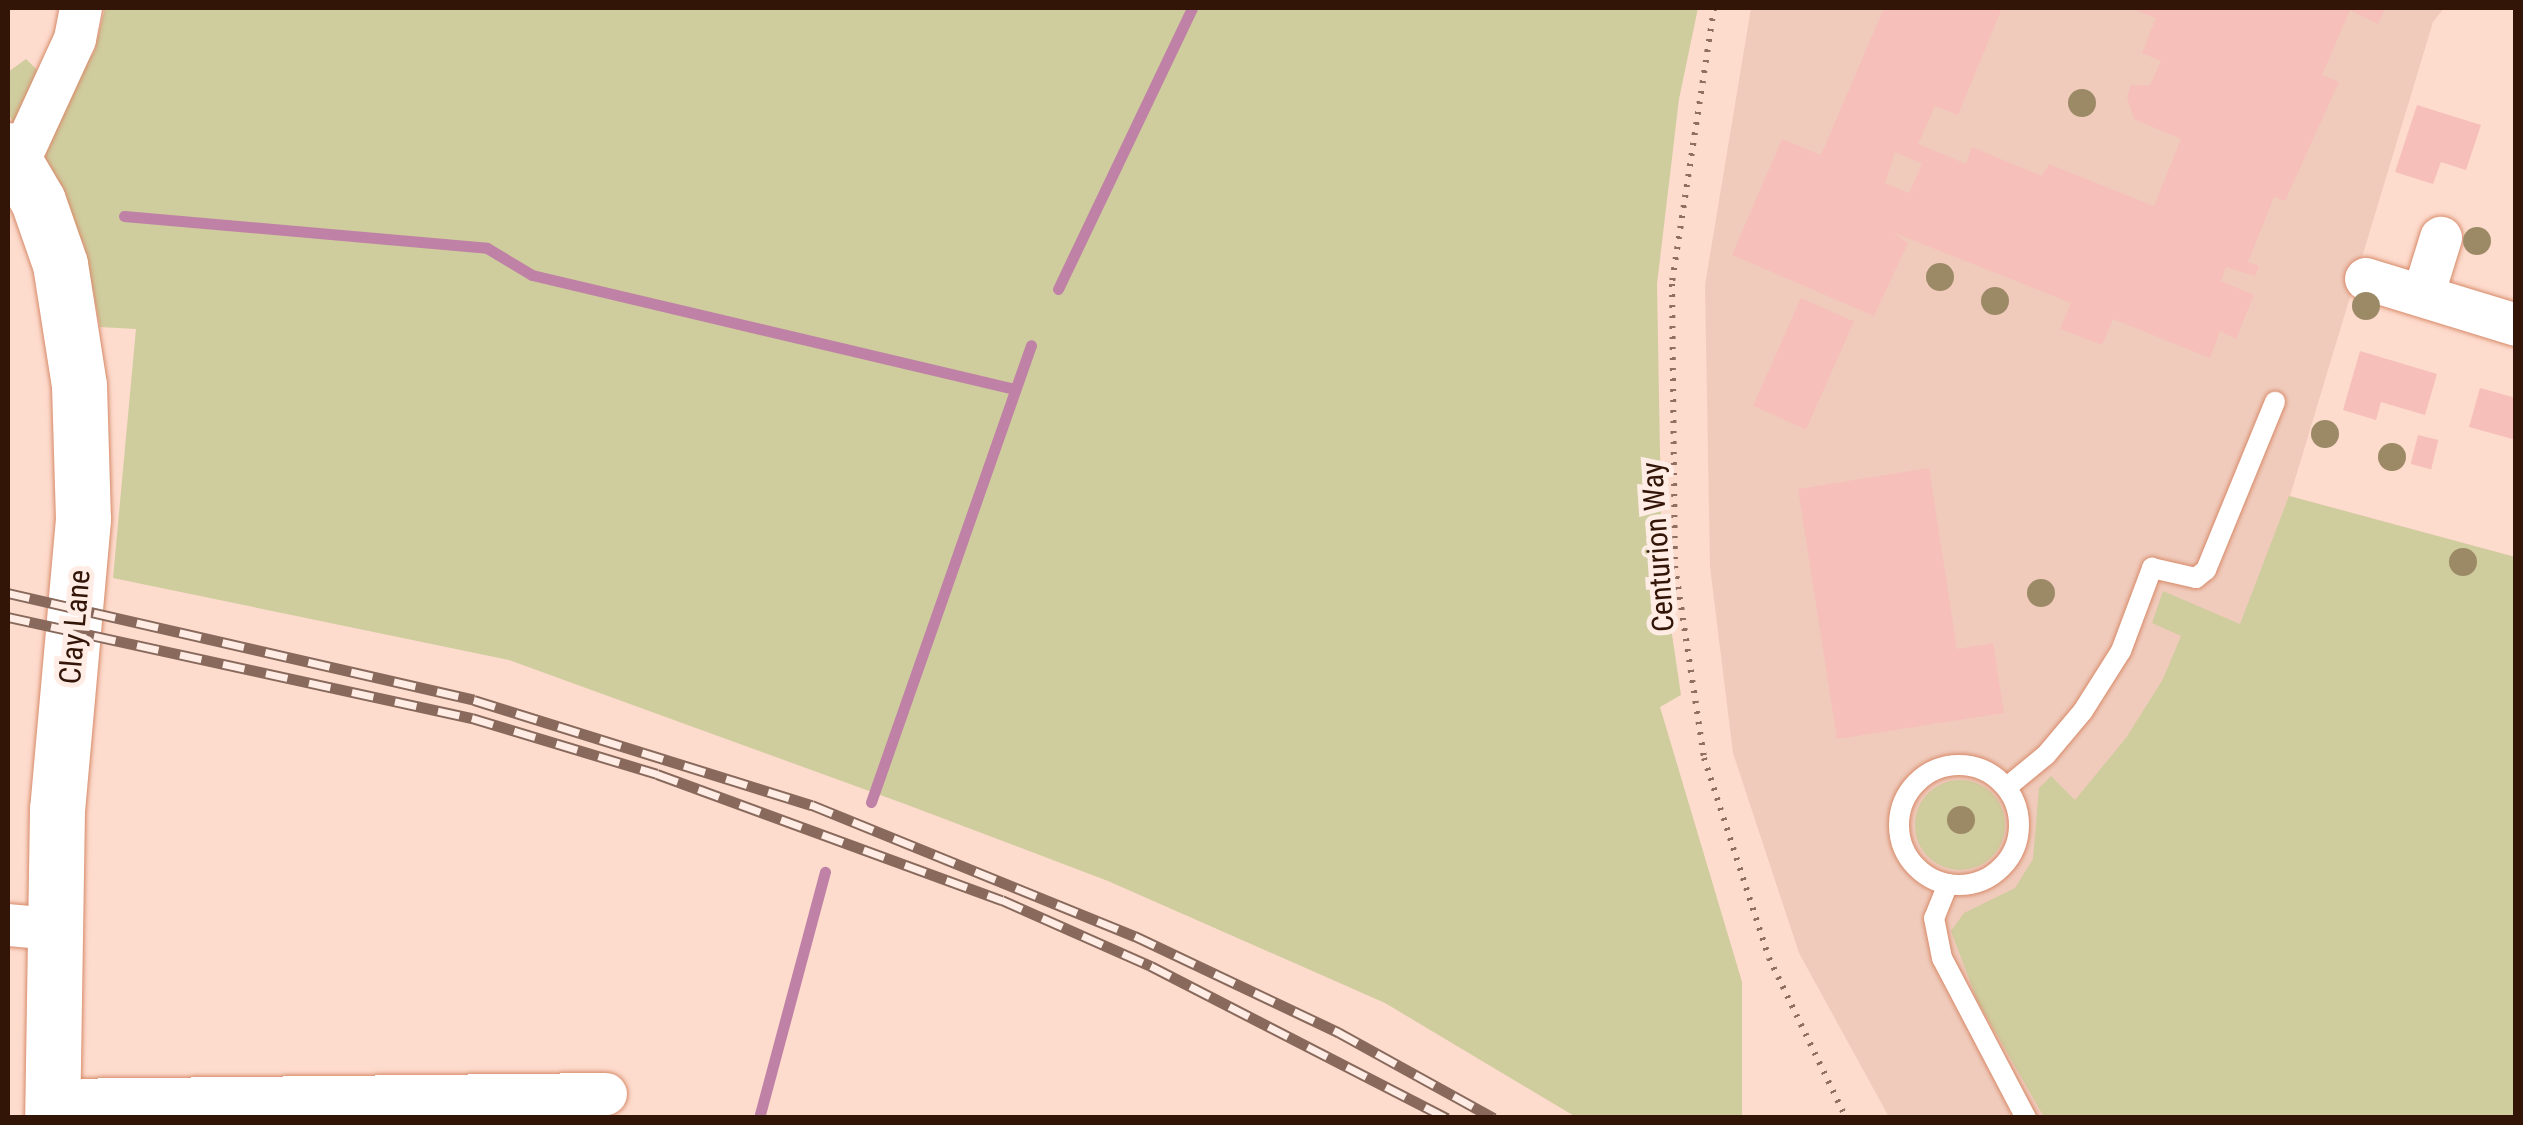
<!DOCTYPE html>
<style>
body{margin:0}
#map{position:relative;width:2523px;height:1125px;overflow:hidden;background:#fddbcd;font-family:"Roboto Condensed",sans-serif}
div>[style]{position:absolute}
.built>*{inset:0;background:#f0cbbc}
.green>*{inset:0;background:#cfcc9e}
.round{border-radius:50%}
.stream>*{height:11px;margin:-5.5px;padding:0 5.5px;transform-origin:5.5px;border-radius:5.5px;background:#bf81a5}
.building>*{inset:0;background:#f6bfba;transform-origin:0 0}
.path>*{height:6px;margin-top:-3px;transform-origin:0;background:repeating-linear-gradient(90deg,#8e6f61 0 2.5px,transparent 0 10.5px)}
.roads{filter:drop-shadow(0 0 2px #d78a69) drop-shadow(0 0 2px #d78a69)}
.lane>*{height:20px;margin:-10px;padding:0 10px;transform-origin:10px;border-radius:10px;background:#fff}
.lane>.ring{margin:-10px;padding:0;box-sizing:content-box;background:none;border:20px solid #fff;border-radius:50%}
.street>*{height:42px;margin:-21px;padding:0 21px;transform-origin:21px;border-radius:21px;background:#fff}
.secondary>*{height:55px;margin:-27.5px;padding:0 27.5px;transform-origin:27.5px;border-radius:27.5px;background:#fff}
.rail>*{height:11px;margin-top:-5.5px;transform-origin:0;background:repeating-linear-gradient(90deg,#feece5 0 22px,#88695b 0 44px);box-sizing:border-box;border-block:2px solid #88695b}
.trees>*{width:28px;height:28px;margin:-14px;border-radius:50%;background:#9c8a67}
span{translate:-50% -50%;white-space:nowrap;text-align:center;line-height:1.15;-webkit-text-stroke:10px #feece5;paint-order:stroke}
.street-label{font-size:30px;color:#321507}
.frame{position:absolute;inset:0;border:10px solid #321507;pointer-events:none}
</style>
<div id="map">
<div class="built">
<div style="clip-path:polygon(1751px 8px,2444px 8px,2433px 22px,2290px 496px,2515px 557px,2515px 1117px,1889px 1117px,1799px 953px,1733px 753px,1710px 567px,1705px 285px)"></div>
</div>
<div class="green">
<div style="clip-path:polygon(105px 8px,1698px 8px,1679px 99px,1657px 284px,1662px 567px,1681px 695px,1660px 707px,1742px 982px,1742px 1117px,1576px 1117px,1385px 1003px,1108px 881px,905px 804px,509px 660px,113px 578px,136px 329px,100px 327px,84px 245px,8px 113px,8px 72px,26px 59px,65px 97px,94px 52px)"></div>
<div style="clip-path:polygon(2289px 496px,2515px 557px,2515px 1117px,2044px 1117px,1977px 1000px,1951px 931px,1964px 913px,2015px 888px,2033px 859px,2039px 788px,2051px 776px,2075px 800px,2126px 738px,2163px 679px,2181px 636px,2152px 623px,2163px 591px,2240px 624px)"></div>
<div class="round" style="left:1915px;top:780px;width:90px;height:90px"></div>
</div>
<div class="stream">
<div style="left:124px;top:216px;width:364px;rotate:5deg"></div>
<div style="left:487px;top:248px;width:52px;rotate:31deg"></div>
<div style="left:532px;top:275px;width:492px;rotate:13.3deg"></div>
<div style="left:1058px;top:289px;width:311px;rotate:-64.5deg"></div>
<div style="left:871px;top:802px;width:484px;rotate:-70.7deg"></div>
<div style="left:759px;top:1118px;width:255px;rotate:-75deg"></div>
</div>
<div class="building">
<div style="clip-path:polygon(evenodd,1884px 8px,2002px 8px,1958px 115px,1935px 106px,1918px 144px,1966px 164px,1972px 147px,2042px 176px,2049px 164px,2154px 206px,2181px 139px,2134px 119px,2127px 97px,2131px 85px,2150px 85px,2161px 61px,2142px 53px,2156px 18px,2131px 8px,2385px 8px,2378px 24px,2350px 10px,2322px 75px,2339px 82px,2285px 201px,2274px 197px,2248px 262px,2259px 266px,2255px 276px,2226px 267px,2221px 281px,2254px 295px,2236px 339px,2220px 331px,2210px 358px,2113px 319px,2102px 345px,2060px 329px,2071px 303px,1892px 232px,1908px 243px,1874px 316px,1732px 255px,1782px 139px,1821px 155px,1884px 8px,1895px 152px,1922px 164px,1909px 193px,1885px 183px,1895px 152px)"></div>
<div style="clip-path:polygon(2417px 105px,2481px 125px,2466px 170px,2441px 162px,2433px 184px,2395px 172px)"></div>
<div style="left:1801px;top:298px;width:58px;height:118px;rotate:24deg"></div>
<div style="clip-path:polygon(2360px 351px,2437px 374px,2425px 415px,2381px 402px,2376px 420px,2343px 410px)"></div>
<div style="clip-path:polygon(2480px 388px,2516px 398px,2516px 440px,2469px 427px)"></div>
<div style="left:2418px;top:435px;width:21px;height:30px;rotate:14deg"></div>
<div style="clip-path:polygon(1929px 468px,1957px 649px,1993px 643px,2004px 713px,1837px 739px,1798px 489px)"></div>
</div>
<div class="path">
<div style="left:1714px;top:8px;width:279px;rotate:98.7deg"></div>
<div style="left:1672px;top:284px;width:282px;rotate:89.4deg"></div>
<div style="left:1675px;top:566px;width:194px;rotate:81.4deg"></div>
<div style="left:1704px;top:758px;width:210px;rotate:72deg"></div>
<div style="left:1769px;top:958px;width:178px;rotate:64.3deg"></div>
</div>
<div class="roads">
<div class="lane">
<div class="ring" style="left:1899px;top:765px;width:100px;height:100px"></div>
<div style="left:2007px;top:787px;width:50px;rotate:-39.4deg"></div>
<div style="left:2046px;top:755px;width:57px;rotate:-49.9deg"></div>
<div style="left:2083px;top:711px;width:71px;rotate:-57.7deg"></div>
<div style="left:2121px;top:651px;width:89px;rotate:-69.5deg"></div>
<div style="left:2152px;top:568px;width:45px;rotate:12.8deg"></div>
<div style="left:2196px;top:578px;width:13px;rotate:-39deg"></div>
<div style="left:2206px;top:570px;width:182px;rotate:-67.7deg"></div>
<div style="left:1948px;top:884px;width:37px;rotate:112deg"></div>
<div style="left:1934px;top:918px;width:41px;rotate:78.7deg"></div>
<div style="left:1942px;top:958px;width:181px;rotate:62.3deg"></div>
</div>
<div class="street">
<div style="left:19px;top:161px;width:134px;rotate:-65.3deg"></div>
<div style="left:75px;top:39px;width:32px;rotate:-79deg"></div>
<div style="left:2366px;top:279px;width:157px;rotate:17deg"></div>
<div style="left:2423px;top:296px;width:61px;rotate:-72.8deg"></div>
<div style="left:8px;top:925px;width:45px;rotate:5.1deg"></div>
<div style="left:53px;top:1100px;width:553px;rotate:-0.62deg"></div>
</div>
<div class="secondary">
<div style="left:8px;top:150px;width:59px;rotate:59.5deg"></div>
<div style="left:38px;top:201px;width:67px;rotate:70.8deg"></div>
<div style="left:60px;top:264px;width:122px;rotate:81.1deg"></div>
<div style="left:79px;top:385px;width:134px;rotate:88.3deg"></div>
<div style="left:83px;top:519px;width:291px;rotate:95.1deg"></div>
<div style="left:57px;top:809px;width:309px;rotate:90.9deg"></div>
</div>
</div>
<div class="rail">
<div style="left:8px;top:593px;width:478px;rotate:12.9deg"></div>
<div style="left:474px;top:700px;width:354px;rotate:17.3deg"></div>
<div style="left:812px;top:805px;width:349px;rotate:22.1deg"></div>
<div style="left:1135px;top:936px;width:225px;rotate:25.3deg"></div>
<div style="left:1338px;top:1032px;width:178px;rotate:28.9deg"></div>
<div style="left:8px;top:617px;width:475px;rotate:12.3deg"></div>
<div style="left:472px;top:718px;width:193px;rotate:16.8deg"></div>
<div style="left:657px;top:774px;width:367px;rotate:20.1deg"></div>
<div style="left:1002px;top:900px;width:163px;rotate:23.9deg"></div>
<div style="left:1151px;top:966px;width:333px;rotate:27.2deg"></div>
</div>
<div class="trees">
<div style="left:2082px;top:103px"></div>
<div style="left:2477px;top:241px"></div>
<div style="left:1940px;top:277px"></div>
<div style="left:1995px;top:301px"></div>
<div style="left:2366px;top:306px"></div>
<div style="left:2325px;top:434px"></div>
<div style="left:2392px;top:457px"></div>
<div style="left:2463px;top:562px"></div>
<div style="left:2041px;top:593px"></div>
<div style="left:1961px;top:820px"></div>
</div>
<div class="street-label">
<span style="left:1658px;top:547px;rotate:-94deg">Centurion Way</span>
<span style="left:75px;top:627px;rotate:-85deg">Clay Lane</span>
</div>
<div class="frame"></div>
</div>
